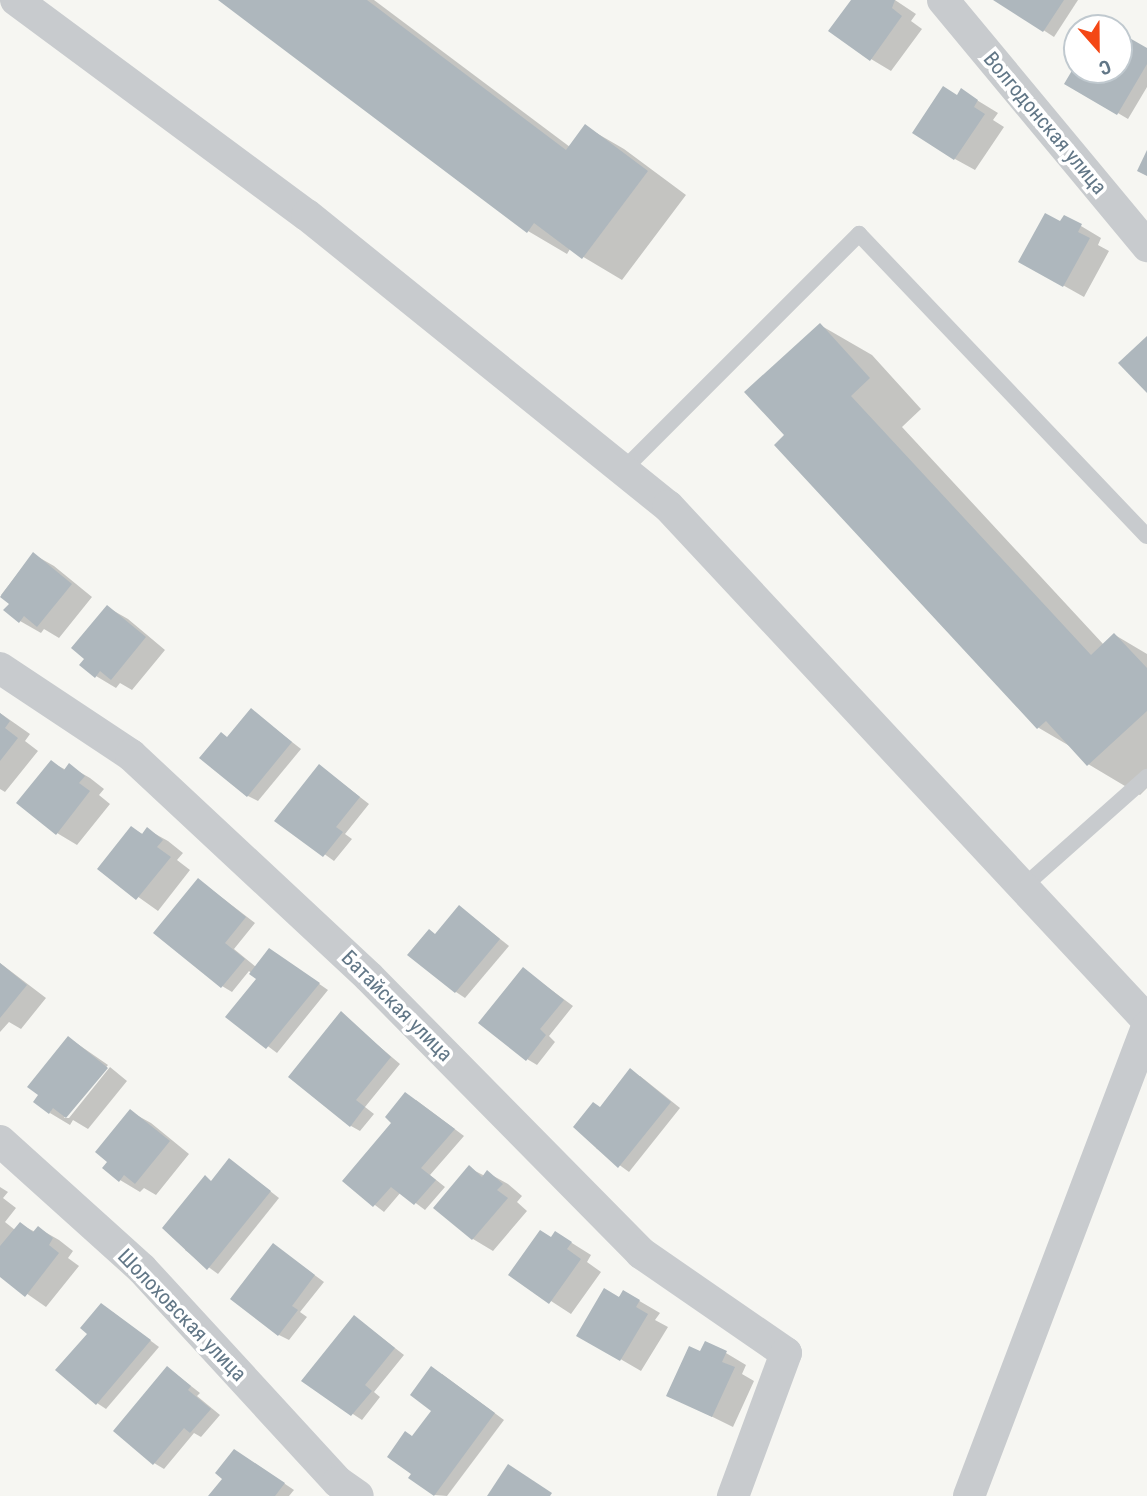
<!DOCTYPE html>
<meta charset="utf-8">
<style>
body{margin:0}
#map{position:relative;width:1147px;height:1496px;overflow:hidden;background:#f6f6f2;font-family:"Roboto Condensed",sans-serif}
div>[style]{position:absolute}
.shadow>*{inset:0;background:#0003}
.building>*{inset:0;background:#aeb7bd}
.service>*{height:16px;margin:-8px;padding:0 8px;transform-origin:8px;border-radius:8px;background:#c8cbce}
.minor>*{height:32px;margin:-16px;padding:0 16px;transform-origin:16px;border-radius:16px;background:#c8cbce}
span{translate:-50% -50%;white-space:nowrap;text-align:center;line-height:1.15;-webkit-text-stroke:7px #fff;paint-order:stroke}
.street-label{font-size:21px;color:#627787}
.north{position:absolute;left:1063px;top:14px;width:70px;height:70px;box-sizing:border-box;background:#fff;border:2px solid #c0c9cf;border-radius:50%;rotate:159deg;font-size:19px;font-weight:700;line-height:28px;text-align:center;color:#627787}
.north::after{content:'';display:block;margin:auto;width:24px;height:32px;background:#f44715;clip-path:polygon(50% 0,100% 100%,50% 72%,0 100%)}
</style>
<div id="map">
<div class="shadow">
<div style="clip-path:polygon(221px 0,374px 0,570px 147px,586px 127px,624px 149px,686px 195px,622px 280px,570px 249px,567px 254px,528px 231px)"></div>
<div style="clip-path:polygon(853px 0,895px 0,916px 14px,911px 21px,922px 29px,891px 71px,871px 59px)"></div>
<div style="clip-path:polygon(997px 0,1078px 0,1054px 37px)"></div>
<div style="clip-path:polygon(1119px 34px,1147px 50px,1147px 87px,1128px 119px,1067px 83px,1077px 66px,1077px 70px,1119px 70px)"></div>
<div style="clip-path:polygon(962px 91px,998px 113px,993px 120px,1004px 127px,975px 170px,955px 159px,958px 97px)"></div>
<div style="clip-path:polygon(1060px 224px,1081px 226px,1101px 238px,1098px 245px,1109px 251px,1084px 297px,1020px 261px)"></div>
<div style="clip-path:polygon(820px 325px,872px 355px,921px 409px,902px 427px,1104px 645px,1115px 635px,1147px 654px,1147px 788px,1140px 795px,1088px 764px,1073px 748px,1039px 728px,776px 445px,786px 435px)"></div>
<div style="clip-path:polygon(33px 554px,54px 566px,92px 597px,59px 638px,44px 629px,41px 633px,20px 621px,11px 604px,1px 595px)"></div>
<div style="clip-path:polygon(107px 607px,128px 619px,165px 650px,132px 690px,120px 683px,116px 688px,96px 676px)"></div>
<div style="clip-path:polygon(251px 710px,301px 749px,258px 801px,248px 796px,228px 738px)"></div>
<div style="clip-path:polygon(0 713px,30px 734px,25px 741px,38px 751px,5px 792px,0 789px)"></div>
<div style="clip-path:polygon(51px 762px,66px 770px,69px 766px,90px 778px,104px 789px,99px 795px,110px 804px,77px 845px,57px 833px)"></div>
<div style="clip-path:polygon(320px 766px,369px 804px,345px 834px,352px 839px,334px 861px,305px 840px)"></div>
<div style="clip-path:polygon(132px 828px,144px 835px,148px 830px,168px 841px,183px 853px,177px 860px,190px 870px,158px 911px,99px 869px)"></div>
<div style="clip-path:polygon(199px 880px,255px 923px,234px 949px,256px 967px,279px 956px,328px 990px,277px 1053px,228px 1016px,258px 979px,249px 971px,232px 992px,222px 986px)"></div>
<div style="clip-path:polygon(460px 907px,509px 946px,465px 998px,456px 992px,436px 935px)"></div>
<div style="clip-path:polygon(0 963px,46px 998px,21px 1029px,9px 1022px,0 1032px)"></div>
<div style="clip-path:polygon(523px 969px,573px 1006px,549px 1036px,555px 1042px,537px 1065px,527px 1059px)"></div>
<div style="clip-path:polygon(341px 1014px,400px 1064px,365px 1107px,374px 1114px,360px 1131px,351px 1126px)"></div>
<div style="clip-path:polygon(69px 1038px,108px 1065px,64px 1118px,69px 1118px,110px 1067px,127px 1081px,88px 1129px,73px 1120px,70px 1125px,50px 1113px)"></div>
<div style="clip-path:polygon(640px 1076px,680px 1108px,629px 1172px,596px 1148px,599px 1145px,601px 1108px)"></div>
<div style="clip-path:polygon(416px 1100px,464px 1136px,430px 1175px,445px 1187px,425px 1210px,401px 1192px,384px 1212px,344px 1181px)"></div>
<div style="clip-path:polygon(131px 1112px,151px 1123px,189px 1154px,156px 1195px,144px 1188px,140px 1192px,120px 1180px,110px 1162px)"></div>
<div style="clip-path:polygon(230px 1160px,279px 1198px,218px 1274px,185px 1250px,212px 1182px)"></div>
<div style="clip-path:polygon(469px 1168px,485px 1176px,488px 1173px,508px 1184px,522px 1196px,517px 1202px,527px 1211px,493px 1251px,473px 1239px)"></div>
<div style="clip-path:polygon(0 1187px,8px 1192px,3px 1198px,16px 1208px,5px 1222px,15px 1230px,20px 1224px,35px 1232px,38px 1228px,59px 1240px,73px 1251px,68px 1258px,79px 1266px,46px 1307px,0 1275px)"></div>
<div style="clip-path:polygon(556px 1233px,591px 1255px,587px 1262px,601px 1272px,571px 1314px,511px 1275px)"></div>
<div style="clip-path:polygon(274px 1245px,324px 1282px,300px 1312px,307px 1317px,289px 1340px,279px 1335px)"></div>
<div style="clip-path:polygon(624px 1292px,660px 1313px,655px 1320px,668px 1327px,641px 1371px,579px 1335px)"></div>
<div style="clip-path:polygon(111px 1311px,159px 1347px,106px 1409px,97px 1403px)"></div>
<div style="clip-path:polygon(355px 1317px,404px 1355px,374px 1392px,380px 1397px,362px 1420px,303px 1381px)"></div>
<div style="clip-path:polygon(726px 1353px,746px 1365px,742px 1374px,754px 1381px,733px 1427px,668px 1395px,701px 1354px)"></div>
<div style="clip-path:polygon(168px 1368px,200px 1393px,197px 1396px,220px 1415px,201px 1437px,194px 1433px,164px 1469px,154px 1463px)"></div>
<div style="clip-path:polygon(442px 1374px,504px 1420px,447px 1496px,434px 1495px,413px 1473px,413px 1438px,434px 1410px)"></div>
<div style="clip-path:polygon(245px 1457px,294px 1490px,289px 1496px,211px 1496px)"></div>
</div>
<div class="building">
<div style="clip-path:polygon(218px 0,367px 0,566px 150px,585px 124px,648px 171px,582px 259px,534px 223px,527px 233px)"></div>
<div style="clip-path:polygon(851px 0,895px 0,892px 8px,902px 16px,870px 61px,828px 31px)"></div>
<div style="clip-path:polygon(993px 0,1064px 0,1043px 32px)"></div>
<div style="clip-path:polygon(1119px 32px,1147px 48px,1147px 64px,1117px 115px,1064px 84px,1077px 62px,1077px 70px,1119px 70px)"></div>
<div style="clip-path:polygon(943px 86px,957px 95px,961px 88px,978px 100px,974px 107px,985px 114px,954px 160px,912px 133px)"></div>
<div style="clip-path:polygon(1147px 150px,1147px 176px,1137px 171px)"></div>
<div style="clip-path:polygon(1045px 213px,1060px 221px,1064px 215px,1082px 224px,1078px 232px,1090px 238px,1063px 287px,1018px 262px)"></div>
<div style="clip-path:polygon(820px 323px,870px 378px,851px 396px,1091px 655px,1114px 633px,1147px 668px,1147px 711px,1087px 766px,1046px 721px,1037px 729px,774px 445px,784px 435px,744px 392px)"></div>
<div style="clip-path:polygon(1147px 336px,1147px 393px,1118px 363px)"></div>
<div style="clip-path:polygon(33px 552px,72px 584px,37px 627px,24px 616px,19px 623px,3px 610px,9px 604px,0 597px)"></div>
<div style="clip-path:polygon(107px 605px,146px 637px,111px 680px,100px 671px,95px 678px,79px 665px,84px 659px,71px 648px)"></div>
<div style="clip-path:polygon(251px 708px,292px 742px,247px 797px,199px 758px,221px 732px,227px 737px)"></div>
<div style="clip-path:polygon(0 713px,10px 721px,5px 728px,18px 738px,0 761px)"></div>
<div style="clip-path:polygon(51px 760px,64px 770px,69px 763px,85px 776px,79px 783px,90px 791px,56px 835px,16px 803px)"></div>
<div style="clip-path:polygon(319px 764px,360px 797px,336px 827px,343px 832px,323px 857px,274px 821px)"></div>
<div style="clip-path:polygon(131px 826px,142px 834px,147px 827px,163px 840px,157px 847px,171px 857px,136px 900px,97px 869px)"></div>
<div style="clip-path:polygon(198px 878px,246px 917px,225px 943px,245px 959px,221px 988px,153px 933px)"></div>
<div style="clip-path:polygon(459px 905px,500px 939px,455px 993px,407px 955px,429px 929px,435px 934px)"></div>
<div style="clip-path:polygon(269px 948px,320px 983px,266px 1049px,225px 1017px,256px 979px,249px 974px)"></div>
<div style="clip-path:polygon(0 963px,27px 985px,0 1018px)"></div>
<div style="clip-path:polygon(523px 967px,564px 1000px,540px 1029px,546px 1035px,526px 1061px,478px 1023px)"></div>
<div style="clip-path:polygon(341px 1011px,391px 1057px,356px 1100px,365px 1107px,350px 1127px,288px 1077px)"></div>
<div style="clip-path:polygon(68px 1036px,108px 1068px,66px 1118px,53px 1108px,49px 1114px,33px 1102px,38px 1095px,27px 1087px)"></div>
<div style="clip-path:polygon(630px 1068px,671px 1102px,618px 1168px,573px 1127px,593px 1102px,600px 1107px)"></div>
<div style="clip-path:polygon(405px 1092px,455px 1129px,421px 1168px,436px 1180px,414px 1205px,391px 1187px,373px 1207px,342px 1181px,391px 1123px,385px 1117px)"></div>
<div style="clip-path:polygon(130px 1109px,170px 1141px,135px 1184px,124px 1175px,119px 1182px,102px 1168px,107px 1162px,95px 1152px)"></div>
<div style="clip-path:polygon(229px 1158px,271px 1191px,207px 1270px,162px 1228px,205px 1175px,211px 1181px)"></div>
<div style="clip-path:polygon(469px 1165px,482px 1177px,487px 1170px,503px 1184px,497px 1190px,508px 1198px,472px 1240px,433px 1208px)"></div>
<div style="clip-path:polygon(20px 1222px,33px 1232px,38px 1226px,53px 1238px,49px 1245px,59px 1253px,25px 1297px,0 1277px,0 1246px)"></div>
<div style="clip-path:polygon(540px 1230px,551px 1237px,555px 1231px,572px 1242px,567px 1249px,581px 1259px,549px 1304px,508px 1275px)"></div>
<div style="clip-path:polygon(273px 1243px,315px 1275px,292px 1306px,298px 1310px,278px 1336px,230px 1299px)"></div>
<div style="clip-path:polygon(604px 1288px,619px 1297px,623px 1290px,640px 1300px,636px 1307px,648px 1314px,620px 1361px,576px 1336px)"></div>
<div style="clip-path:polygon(101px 1303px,151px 1340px,96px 1405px,55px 1370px,87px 1334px,80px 1328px)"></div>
<div style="clip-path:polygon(354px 1315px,395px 1348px,365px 1385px,372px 1391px,351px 1416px,301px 1381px)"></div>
<div style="clip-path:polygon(705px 1341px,727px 1351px,722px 1362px,735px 1367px,712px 1417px,666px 1396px,689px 1346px,700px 1351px)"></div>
<div style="clip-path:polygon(167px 1366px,191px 1386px,188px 1390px,211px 1409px,190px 1433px,184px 1428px,153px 1465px,113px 1431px)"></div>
<div style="clip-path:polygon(431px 1366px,495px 1413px,434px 1496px,408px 1478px,411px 1474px,387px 1457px,405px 1431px,412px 1436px,431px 1411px,410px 1395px)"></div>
<div style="clip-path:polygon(234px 1449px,285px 1483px,275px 1496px,208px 1496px,222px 1479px,215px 1473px)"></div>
<div style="clip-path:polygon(508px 1464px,552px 1493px,550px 1496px,487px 1496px)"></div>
</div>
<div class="service">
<div style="left:623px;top:470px;width:334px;rotate:-45deg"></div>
<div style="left:859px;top:234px;width:417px;rotate:46.4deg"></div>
<div style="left:1023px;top:887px;width:166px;rotate:-41.6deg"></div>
</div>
<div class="minor">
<div style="left:16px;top:0;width:362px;rotate:36.5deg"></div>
<div style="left:307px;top:215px;width:464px;rotate:38.9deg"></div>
<div style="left:668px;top:506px;width:703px;rotate:47.02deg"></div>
<div style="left:943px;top:0;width:320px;rotate:50.3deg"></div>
<div style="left:0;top:668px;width:157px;rotate:33.6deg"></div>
<div style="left:131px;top:755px;width:325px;rotate:43deg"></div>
<div style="left:369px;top:977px;width:388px;rotate:45.4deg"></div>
<div style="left:641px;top:1253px;width:176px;rotate:34.6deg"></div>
<div style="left:786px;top:1353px;width:153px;rotate:110.3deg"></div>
<div style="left:0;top:1141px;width:191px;rotate:42deg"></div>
<div style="left:142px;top:1269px;width:289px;rotate:47.4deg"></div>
<div style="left:338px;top:1482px;width:24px;rotate:35deg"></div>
<div style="left:969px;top:1496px;width:502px;rotate:-69.22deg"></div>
</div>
<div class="street-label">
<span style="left:1045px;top:123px;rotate:50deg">Волгодонская улица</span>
<span style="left:397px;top:1006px;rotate:45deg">Батайская улица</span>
<span style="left:182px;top:1315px;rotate:46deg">Шолоховская улица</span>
</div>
<div class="north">С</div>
</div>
